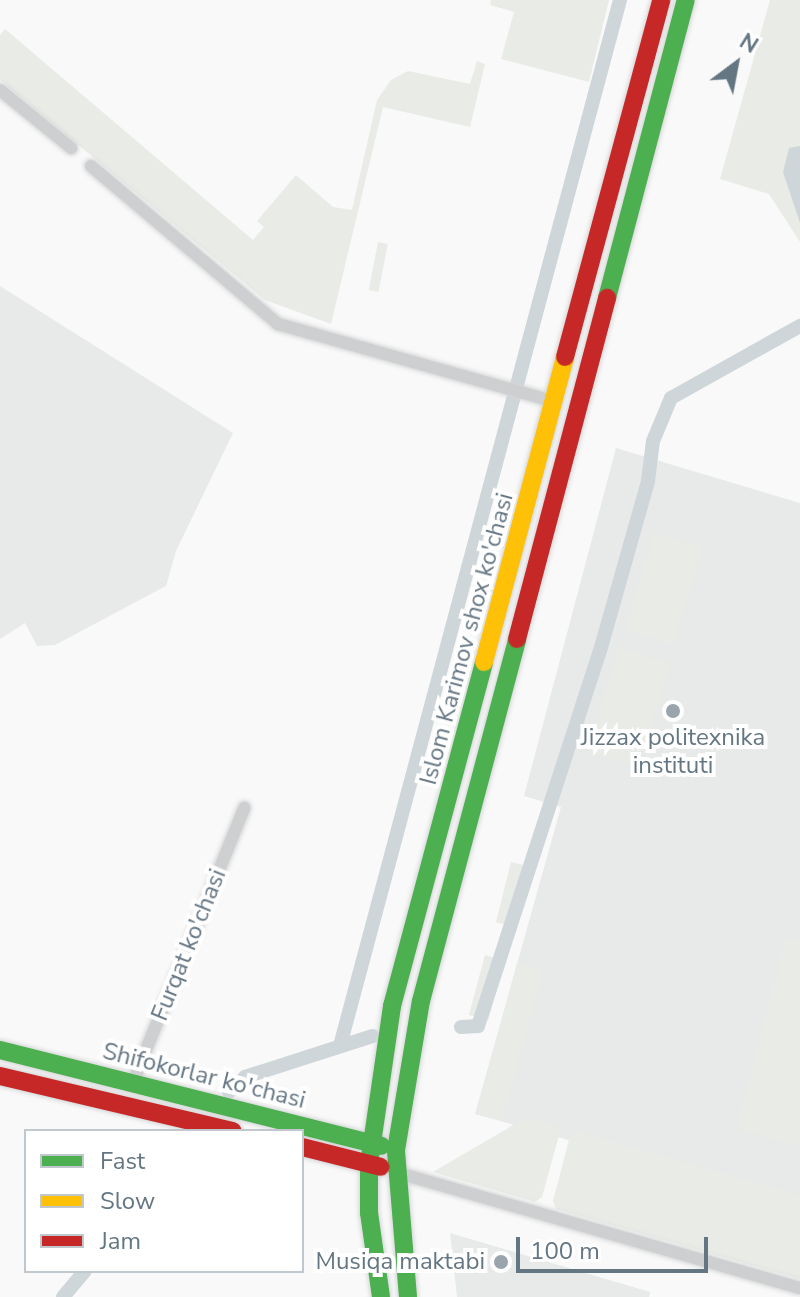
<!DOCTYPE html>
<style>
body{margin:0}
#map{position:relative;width:800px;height:1297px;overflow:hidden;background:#f9f9f9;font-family:"Nunito Sans",sans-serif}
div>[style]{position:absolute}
.built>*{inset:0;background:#e8e9e9}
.green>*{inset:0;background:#e8ebe6;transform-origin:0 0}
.water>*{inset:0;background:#ced6d9}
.canal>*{height:14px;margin:-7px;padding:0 7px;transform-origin:7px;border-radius:7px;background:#ced6d9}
.roads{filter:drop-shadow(0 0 2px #d5d6d7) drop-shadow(0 0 2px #d5d6d7)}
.street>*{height:12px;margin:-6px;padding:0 6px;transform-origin:6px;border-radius:6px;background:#cecfd0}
.fast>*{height:18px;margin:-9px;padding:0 9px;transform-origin:9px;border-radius:9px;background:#4caf50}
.slow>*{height:18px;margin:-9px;padding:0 9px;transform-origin:9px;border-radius:9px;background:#ffc107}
.jam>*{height:18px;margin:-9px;padding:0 9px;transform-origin:9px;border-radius:9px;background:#c62828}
.dots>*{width:22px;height:22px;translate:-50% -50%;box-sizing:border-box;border:4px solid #fff;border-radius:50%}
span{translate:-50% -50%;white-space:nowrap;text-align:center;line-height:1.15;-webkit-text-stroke:8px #fff;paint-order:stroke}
.street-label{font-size:24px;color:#657683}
.poi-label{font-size:24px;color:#657683}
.right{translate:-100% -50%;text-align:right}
.legend{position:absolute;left:24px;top:1129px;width:280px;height:144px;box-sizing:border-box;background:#fff;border:2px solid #c1c8cd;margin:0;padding:10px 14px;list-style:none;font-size:24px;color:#657683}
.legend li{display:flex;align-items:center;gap:16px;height:40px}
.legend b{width:40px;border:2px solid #c1c8cd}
.north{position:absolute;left:696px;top:24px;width:80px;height:80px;-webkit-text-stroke:6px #fff;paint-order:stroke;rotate:32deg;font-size:22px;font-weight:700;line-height:32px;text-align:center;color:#657683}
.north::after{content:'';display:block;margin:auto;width:28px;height:36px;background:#657683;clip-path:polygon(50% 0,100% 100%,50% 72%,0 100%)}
.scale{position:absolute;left:516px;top:1237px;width:192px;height:36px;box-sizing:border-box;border:4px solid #657683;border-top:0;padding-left:10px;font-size:24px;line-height:28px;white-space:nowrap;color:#657683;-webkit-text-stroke:6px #fff;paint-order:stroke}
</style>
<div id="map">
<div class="built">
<div style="clip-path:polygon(0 286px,233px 433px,176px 551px,166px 586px,55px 645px,37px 646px,25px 623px,0 639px)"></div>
<div style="clip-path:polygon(616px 448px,800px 503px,800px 1197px,683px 1172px,475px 1114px,561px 807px,524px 796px)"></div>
<div style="clip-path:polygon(450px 1233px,650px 1292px,649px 1297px,457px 1297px)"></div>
</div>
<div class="green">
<div style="clip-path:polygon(491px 0,609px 0,589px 82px,501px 59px,514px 12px,490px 5px)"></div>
<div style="clip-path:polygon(770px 0,800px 0,800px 242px,769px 194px,720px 179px)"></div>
<div style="clip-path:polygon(5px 29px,253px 240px,264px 227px,257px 221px,296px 175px,333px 207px,352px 210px,377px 100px,391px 80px,408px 71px,470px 84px,477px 61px,485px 64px,470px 127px,383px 107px,331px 324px,265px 300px,0 80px,0 35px)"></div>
<div style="left:378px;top:242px;width:10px;height:49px;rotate:11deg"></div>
<div style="left:654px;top:533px;width:51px;height:101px;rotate:17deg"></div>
<div style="left:619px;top:648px;width:54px;height:108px;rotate:17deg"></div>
<div style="left:511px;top:862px;width:21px;height:62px;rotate:14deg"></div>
<div style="clip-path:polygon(786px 937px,800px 940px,800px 1146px,737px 1129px)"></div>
<div style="left:485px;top:955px;width:20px;height:62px;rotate:15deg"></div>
<div style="clip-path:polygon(517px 963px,538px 969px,542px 976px,502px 1120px,477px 1114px)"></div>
<div style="clip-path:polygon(527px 1117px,561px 1128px,542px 1197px,535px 1202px,433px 1172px)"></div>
<div style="clip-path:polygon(578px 1132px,800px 1195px,800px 1279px,556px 1209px,553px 1201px,570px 1136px)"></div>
</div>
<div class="water">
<div style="clip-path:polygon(800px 146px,800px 223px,783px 172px,789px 148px)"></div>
</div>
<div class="canal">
<div style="left:461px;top:1027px;width:17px;rotate:-3deg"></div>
<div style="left:478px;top:1026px;width:394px;rotate:-72deg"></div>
<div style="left:600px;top:651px;width:177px;rotate:-74.2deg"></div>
<div style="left:648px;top:481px;width:40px;rotate:-82.9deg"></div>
<div style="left:653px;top:441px;width:47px;rotate:-67.3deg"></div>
<div style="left:671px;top:398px;width:148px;rotate:-29.2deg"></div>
<div style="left:341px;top:1042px;width:1079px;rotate:-75.01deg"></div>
<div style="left:229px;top:1092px;width:22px;rotate:-43deg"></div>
<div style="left:245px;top:1077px;width:134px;rotate:-17.8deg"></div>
<div style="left:63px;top:1297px;width:34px;rotate:-50deg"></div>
</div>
<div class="roads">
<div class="street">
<div style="left:0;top:90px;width:92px;rotate:39.2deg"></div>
<div style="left:91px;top:166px;width:245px;rotate:40.2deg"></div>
<div style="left:278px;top:324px;width:289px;rotate:15.7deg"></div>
<div style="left:133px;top:1082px;width:296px;rotate:-67.9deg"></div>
<div style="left:395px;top:1172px;width:421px;rotate:16deg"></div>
</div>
<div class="fast">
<div style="left:607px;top:298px;width:308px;rotate:-75.2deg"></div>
<div style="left:0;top:1050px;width:393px;rotate:14.1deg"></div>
<div style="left:381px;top:1297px;width:85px;rotate:-98.1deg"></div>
<div style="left:369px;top:1213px;width:49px;rotate:-90deg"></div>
<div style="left:369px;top:1164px;width:160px;rotate:-81.7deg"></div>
<div style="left:392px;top:1006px;width:356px;rotate:-75deg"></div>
<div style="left:408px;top:1297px;width:147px;rotate:-94.7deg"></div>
<div style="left:396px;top:1150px;width:151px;rotate:-80.5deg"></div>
<div style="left:421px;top:1001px;width:375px;rotate:-75.1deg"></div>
</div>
<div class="slow">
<div style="left:484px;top:662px;width:316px;rotate:-75.1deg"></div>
</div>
<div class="jam">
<div style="left:565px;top:357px;width:370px;rotate:-74.9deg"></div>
<div style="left:517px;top:639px;width:353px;rotate:-75.2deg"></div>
<div style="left:0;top:1076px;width:239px;rotate:13.3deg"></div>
<div style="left:302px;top:1147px;width:81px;rotate:14.2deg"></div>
</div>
</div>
<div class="dots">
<div style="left:673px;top:711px;background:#99a4ac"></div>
<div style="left:501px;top:1262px;background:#99a4ac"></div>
</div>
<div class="street-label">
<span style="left:467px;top:639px;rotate:-75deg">Islom Karimov shox ko'chasi</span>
<span style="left:189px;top:945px;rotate:-68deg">Furqat ko'chasi</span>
<span style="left:204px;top:1076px;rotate:14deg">Shifokorlar ko'chasi</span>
</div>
<div class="poi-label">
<span style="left:673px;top:752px">Jizzax politexnika<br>instituti</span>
<span class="right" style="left:485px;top:1262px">Musiqa maktabi</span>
</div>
<ul class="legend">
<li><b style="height:10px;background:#4caf50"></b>Fast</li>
<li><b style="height:10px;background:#ffc107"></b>Slow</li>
<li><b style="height:10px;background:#c62828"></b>Jam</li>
</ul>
<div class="north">N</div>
<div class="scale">100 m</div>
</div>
